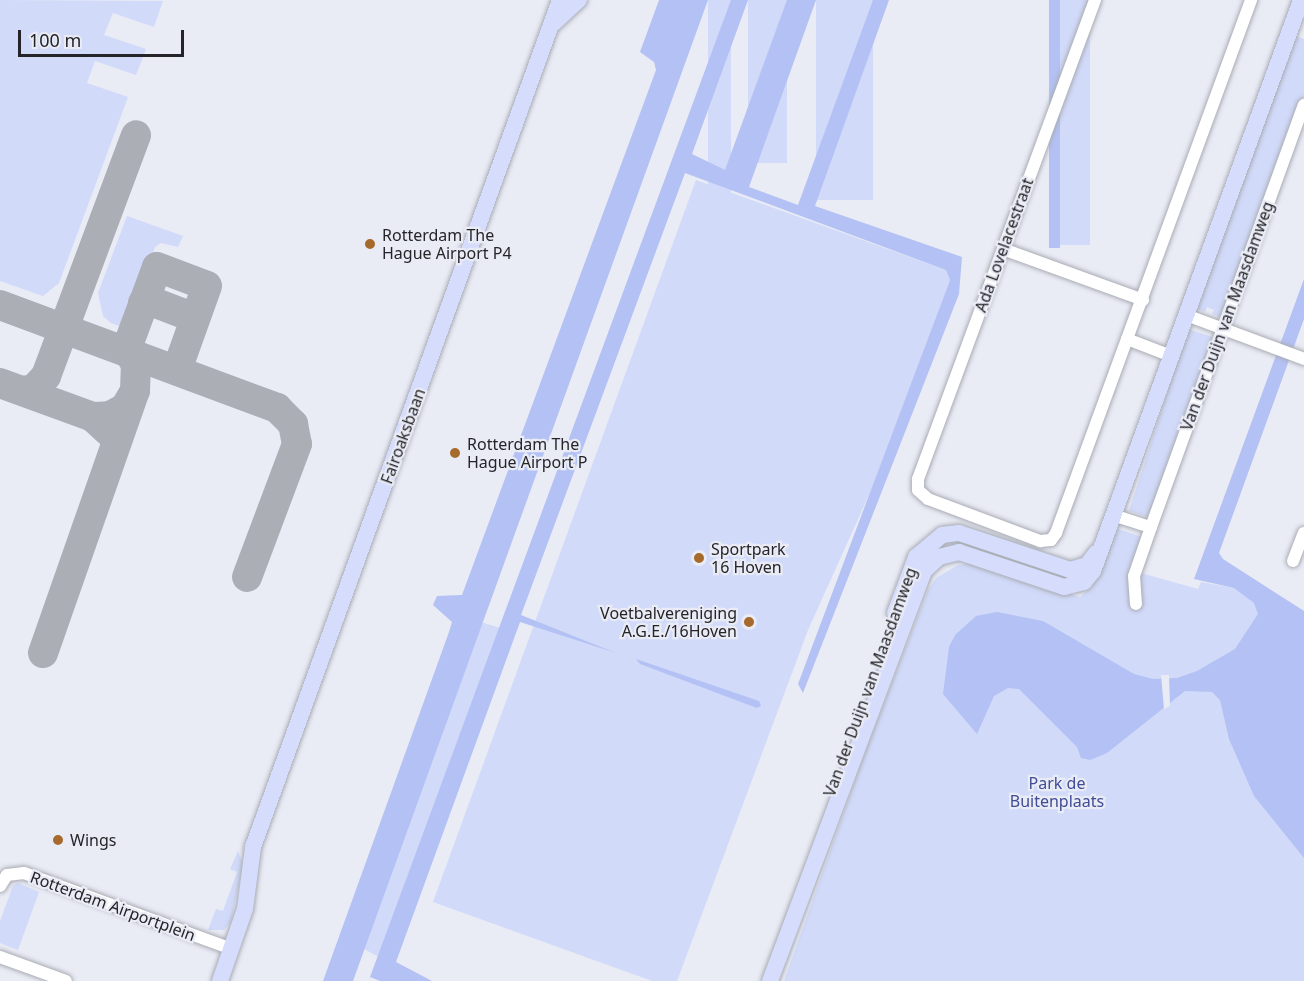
<!DOCTYPE html>
<style>
body{margin:0}
#map{position:relative;width:1304px;height:981px;overflow:hidden;background:#e9ebf5;font-family:"Noto Sans",sans-serif}
div>[style]{position:absolute}
.green>*{inset:0;background:#d1daf9;transform-origin:0 0}
.water>*{inset:0;background:#b4c1f4;transform-origin:0 0}
.pier>*{inset:0;background:#e9ebf5}
.taxiway>*{height:30px;margin:-15px;padding:0 15px;transform-origin:15px;border-radius:15px;background:#acaeb6}
.roads{filter:drop-shadow(0 0 2px #a9acb4) drop-shadow(0 0 2px #a9acb4)}
.street>*{height:12px;margin:-6px;padding:0 6px;transform-origin:6px;border-radius:6px;background:#fff}
.secondary>*{height:16px;margin:-8px;padding:0 8px;transform-origin:8px;border-radius:8px;background:#d6dcfc}
.dots>*{width:16px;height:16px;translate:-50% -50%;box-sizing:border-box;border:3px solid #e9ebf5;border-radius:50%}
span{translate:-50% -50%;white-space:nowrap;text-align:center;line-height:1.15;-webkit-text-stroke:4.5px #e9ebf5;paint-order:stroke}
.poi-label{font-size:16px;color:#252529}
.left{translate:0 -50%;text-align:left}
.right{translate:-100% -50%;text-align:right}
.street-label{font-size:16px;color:#252529}
.park-label{font-size:16px;color:#404c97}
.scale{position:absolute;left:18px;top:30px;width:166px;height:27px;box-sizing:border-box;border:3px solid #252529;border-top:0;padding-left:8px;font-size:18px;line-height:21px;white-space:nowrap;color:#252529;-webkit-text-stroke:4px #e9ebf5;paint-order:stroke}
</style>
<div id="map">
<div class="green">
<div style="clip-path:polygon(0 0,163px 1px,154px 27px,113px 13px,104px 35px,146px 49px,136px 75px,95px 61px,87px 83px,128px 97px,59px 283px,43px 296px,0 281px)"></div>
<div style="left:708px;top:0;width:23px;height:654px"></div>
<div style="left:748px;top:0;width:39px;height:163px"></div>
<div style="left:816px;top:0;width:57px;height:200px"></div>
<div style="left:1060px;top:0;width:30px;height:245px"></div>
<div style="clip-path:polygon(1295px 36px,1304px 39px,1304px 96px,1223px 319px,1212px 314px,1214px 310px,1207px 307px,1205px 312px,1195px 308px)"></div>
<div style="clip-path:polygon(696px 180px,946px 270px,950px 280px,873px 486px,808px 630px,677px 981px,652px 981px,433px 902px)"></div>
<div style="clip-path:polygon(127px 216px,183px 236px,178px 247px,161px 243px,155px 247px,125px 328px,111px 323px,103px 316px,98px 293px)"></div>
<div style="left:1188px;top:329px;width:28px;height:191px;rotate:18deg"></div>
<div style="clip-path:polygon(1115px 528px,1142px 537px,1130px 570px,1198px 589px,1201px 582px,1234px 588px,1304px 630px,1304px 981px,784px 981px,866px 750px,928px 590px,936px 578px,958px 565px,971px 564px,1012px 573px,1080px 597px,1093px 585px)"></div>
<div style="clip-path:polygon(481px 622px,500px 628px,379px 957px,364px 949px)"></div>
<div style="clip-path:polygon(238px 851px,243px 864px,231px 922px,224px 930px,208px 930px,216px 909px,223px 911px,237px 872px,230px 869px)"></div>
<div style="clip-path:polygon(18px 883px,39px 892px,18px 950px,0 943px,0 921px,13px 886px)"></div>
</div>
<div class="water">
<div style="clip-path:polygon(659px 0,708px 0,353px 981px,323px 981px,449px 632px,452px 622px,433px 605px,437px 596px,462px 595px,656px 70px,654px 62px,640px 52px)"></div>
<div style="clip-path:polygon(731px 0,748px 0,692px 154px,725px 170px,787px 0,816px 0,749px 187px,798px 205px,873px 0,889px 0,815px 206px,962px 257px,959px 294px,803px 693px,798px 684px,950px 280px,946px 270px,685px 173px,521px 615px,616px 653px,520px 622px,396px 962px,432px 981px,380px 981px,370px 977px)"></div>
<div style="left:1049px;top:0;width:11px;height:248px"></div>
<div style="clip-path:polygon(1304px 279px,1304px 319px,1219px 553px,1223px 559px,1304px 611px,1304px 858px,1254px 796px,1229px 739px,1220px 700px,1212px 692px,1185px 691px,1107px 753px,1090px 760px,1081px 758px,1077px 747px,1019px 689px,1008px 688px,994px 696px,977px 734px,943px 694px,949px 647px,955px 635px,976px 616px,997px 612px,1043px 621px,1134px 674px,1153px 679px,1177px 678px,1197px 671px,1235px 649px,1258px 614px,1254px 603px,1234px 588px,1194px 579px)"></div>
<div style="clip-path:polygon(636px 659px,759px 701px,761px 706px,757px 708px,640px 664px)"></div>
</div>
<div class="pier">
<div style="clip-path:polygon(1161px 675px,1169px 675px,1170px 706px,1164px 709px)"></div>
</div>
<div class="taxiway">
<div style="left:143px;top:303px;width:6px;rotate:-31deg"></div>
<div style="left:148px;top:300px;width:50px;rotate:21deg"></div>
<div style="left:0;top:305px;width:296px;rotate:20.4deg"></div>
<div style="left:277px;top:408px;width:23px;rotate:45deg"></div>
<div style="left:293px;top:424px;width:20px;rotate:79deg"></div>
<div style="left:297px;top:444px;width:142px;rotate:110.6deg"></div>
<div style="left:0;top:383px;width:99px;rotate:20.1deg"></div>
<div style="left:93px;top:417px;width:21px;rotate:43deg"></div>
<div style="left:23px;top:391px;width:11px;rotate:-10deg"></div>
<div style="left:34px;top:389px;width:18px;rotate:-47deg"></div>
<div style="left:46px;top:376px;width:257px;rotate:-69.5deg"></div>
<div style="left:93px;top:417px;width:17px;rotate:-3deg"></div>
<div style="left:110px;top:416px;width:17px;rotate:-28deg"></div>
<div style="left:125px;top:408px;width:20px;rotate:-60deg"></div>
<div style="left:135px;top:391px;width:26px;rotate:-88deg"></div>
<div style="left:136px;top:365px;width:19px;rotate:-118deg"></div>
<div style="left:127px;top:348px;width:86px;rotate:-69.7deg"></div>
<div style="left:157px;top:267px;width:53px;rotate:20.8deg"></div>
<div style="left:207px;top:286px;width:83px;rotate:109.7deg"></div>
<div style="left:179px;top:364px;width:7px;rotate:82deg"></div>
<div style="left:43px;top:653px;width:272px;rotate:-70.7deg"></div>
</div>
<div class="roads">
<div class="street">
<div style="left:1095px;top:0;width:511px;rotate:110.28deg"></div>
<div style="left:918px;top:479px;width:11px;rotate:90deg"></div>
<div style="left:918px;top:490px;width:13px;rotate:42deg"></div>
<div style="left:928px;top:499px;width:120px;rotate:20.6deg"></div>
<div style="left:1040px;top:541px;width:11px;rotate:-5deg"></div>
<div style="left:1051px;top:540px;width:9px;rotate:-54deg"></div>
<div style="left:1056px;top:533px;width:568px;rotate:-69.9deg"></div>
<div style="left:1003px;top:249px;width:149px;rotate:20deg"></div>
<div style="left:1186px;top:315px;width:126px;rotate:20.4deg"></div>
<div style="left:1127px;top:339px;width:47px;rotate:21.1deg"></div>
<div style="left:1113px;top:515px;width:40px;rotate:18deg"></div>
<div style="left:1151px;top:527px;width:52px;rotate:109.1deg"></div>
<div style="left:1134px;top:576px;width:28px;rotate:86deg"></div>
<div style="left:1151px;top:527px;width:449px;rotate:-70.1deg"></div>
<div style="left:1293px;top:561px;width:30px;rotate:-69deg"></div>
<div style="left:0;top:886px;width:13px;rotate:-58deg"></div>
<div style="left:7px;top:875px;width:17px;rotate:-7deg"></div>
<div style="left:24px;top:873px;width:221px;rotate:20.1deg"></div>
<div style="left:0;top:957px;width:70px;rotate:20deg"></div>
</div>
<div class="secondary">
<div style="left:554px;top:23px;width:34px;rotate:-43deg"></div>
<div style="left:895px;top:613px;width:60px;rotate:-69.4deg"></div>
<div style="left:916px;top:557px;width:34px;rotate:-40deg"></div>
<div style="left:942px;top:535px;width:17px;rotate:-7deg"></div>
<div style="left:959px;top:533px;width:117px;rotate:18.4deg"></div>
<div style="left:1070px;top:570px;width:18px;rotate:-16deg"></div>
<div style="left:1087px;top:565px;width:15px;rotate:-53deg"></div>
<div style="left:220px;top:981px;width:76px;rotate:-70.9deg"></div>
<div style="left:245px;top:909px;width:63px;rotate:-82.6deg"></div>
<div style="left:253px;top:847px;width:901px;rotate:-70.08deg"></div>
<div style="left:770px;top:981px;width:438px;rotate:-69.4deg"></div>
<div style="left:924px;top:571px;width:21px;rotate:-43deg"></div>
<div style="left:939px;top:557px;width:21px;rotate:-14deg"></div>
<div style="left:959px;top:552px;width:111px;rotate:18.4deg"></div>
<div style="left:1064px;top:587px;width:21px;rotate:-14deg"></div>
<div style="left:1084px;top:582px;width:14px;rotate:-51deg"></div>
<div style="left:1093px;top:571px;width:608px;rotate:-69.98deg"></div>
</div>
</div>
<div class="dots">
<div style="left:370px;top:244px;background:#a66a2c"></div>
<div style="left:455px;top:453px;background:#a66a2c"></div>
<div style="left:699px;top:558px;background:#a66a2c"></div>
<div style="left:749px;top:622px;background:#a66a2c"></div>
<div style="left:58px;top:840px;background:#a66a2c"></div>
</div>
<div class="poi-label">
<span class="left" style="left:382px;top:244px">Rotterdam The<br>Hague Airport P4</span>
<span class="left" style="left:467px;top:453px">Rotterdam The<br>Hague Airport P</span>
<span class="left" style="left:711px;top:558px">Sportpark<br>16 Hoven</span>
<span class="right" style="left:737px;top:622px">Voetbalvereniging<br>A.G.E./16Hoven</span>
<span class="left" style="left:70px;top:840px">Wings</span>
</div>
<div class="street-label">
<span style="left:1004px;top:245px;rotate:-70deg">Ada Lovelacestraat</span>
<span style="left:1227px;top:316px;rotate:-70deg">Van der Duijn van Maasdamweg</span>
<span style="left:403px;top:436px;rotate:-70deg">Fairoaksbaan</span>
<span style="left:870px;top:682px;rotate:-70deg">Van der Duijn van Maasdamweg</span>
<span style="left:113px;top:906px;rotate:20deg">Rotterdam Airportplein</span>
</div>
<div class="park-label">
<span style="left:1057px;top:792px">Park de<br>Buitenplaats</span>
</div>
<div class="scale">100 m</div>
</div>
